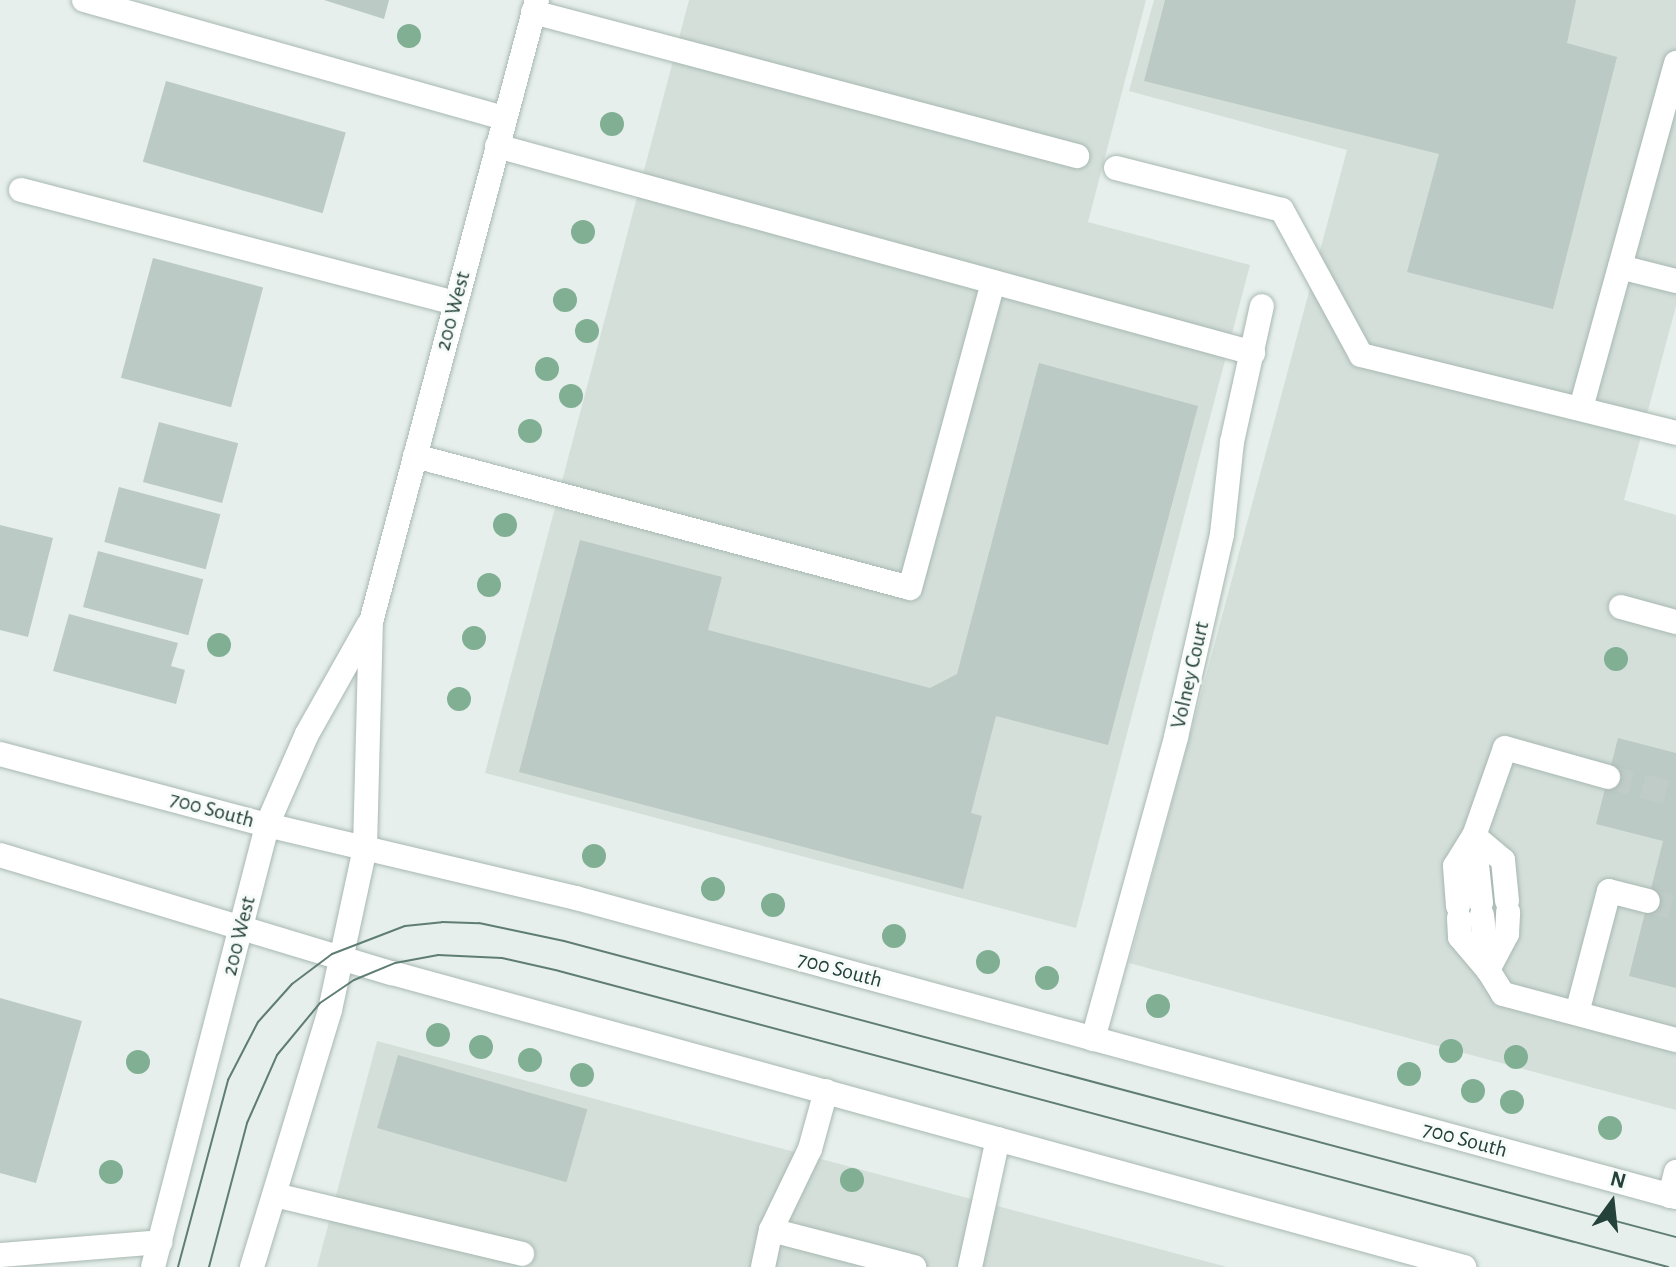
<!DOCTYPE html>
<style>
body{margin:0}
#map{position:relative;width:1676px;height:1267px;overflow:hidden;background:#e6efeb;font-family:"Alegreya Sans",sans-serif}
div>[style]{position:absolute}
.built>*{inset:0;background:#d4dfda}
.building>*{inset:0;background:#bbcac4;transform-origin:0 0}
.minor-tunnel>*{height:24px;margin-top:-12px;transform-origin:0;background:repeating-linear-gradient(90deg,#bfccc8 0 24px,transparent 0 36px)}
.roads{filter:drop-shadow(0 0 2px #a8b8b2) drop-shadow(0 0 2px #a8b8b2)}
.minor>*{height:24px;margin:-12px;padding:0 12px;transform-origin:12px;border-radius:12px;background:#fff}
.tram>*{height:2px;margin:-1px;padding:0 1px;transform-origin:1px;border-radius:1px;background:#5f7d75}
.trees>*{width:24px;height:24px;margin:-12px;border-radius:50%;background:#80af93}
span{translate:-50% -50%;white-space:nowrap;text-align:center;line-height:1.15;-webkit-text-stroke:6px #f7fbf9;paint-order:stroke}
.street-label{font-size:22px;color:#24423a}
.north{position:absolute;left:1572px;top:1163px;width:80px;height:80px;-webkit-text-stroke:6px #f7fbf9;paint-order:stroke;rotate:15deg;font-size:22px;font-weight:700;line-height:32px;text-align:center;color:#24423a}
.north::after{content:'';display:block;margin:auto;width:28px;height:36px;background:#24423a;clip-path:polygon(50% 0,100% 100%,50% 72%,0 100%)}
</style>
<div id="map">
<div class="built">
<div style="clip-path:polygon(689px 0,1146px 0,1088px 222px,1250px 265px,1076px 928px,485px 773px)"></div>
<div style="clip-path:polygon(1154px 0,1676px 0,1676px 306px,1624px 500px,1676px 515px,1676px 1110px,1129px 963px,1347px 150px,1129px 91px)"></div>
<div style="clip-path:polygon(377px 1041px,1227px 1267px,317px 1267px)"></div>
</div>
<div class="building">
<div style="clip-path:polygon(324px 0,389px 0,384px 19px)"></div>
<div style="clip-path:polygon(1165px 0,1576px 0,1567px 43px,1617px 57px,1553px 309px,1407px 272px,1439px 154px,1144px 81px)"></div>
<div style="left:166px;top:81px;width:187px;height:84px;rotate:16deg"></div>
<div style="left:153px;top:258px;width:114px;height:124px;rotate:15deg"></div>
<div style="clip-path:polygon(1039px 363px,1198px 406px,1108px 745px,996px 716px,971px 813px,982px 816px,963px 889px,519px 772px,580px 540px,722px 577px,708px 630px,930px 688px,957px 674px)"></div>
<div style="left:159px;top:422px;width:82px;height:62px;rotate:15deg"></div>
<div style="left:119px;top:487px;width:105px;height:57px;rotate:15deg"></div>
<div style="clip-path:polygon(0 525px,53px 538px,28px 637px,0 630px)"></div>
<div style="left:98px;top:551px;width:109px;height:58px;rotate:15deg"></div>
<div style="clip-path:polygon(69px 614px,178px 643px,171px 666px,185px 670px,176px 704px,53px 671px)"></div>
<div style="clip-path:polygon(1618px 738px,1676px 753px,1676px 988px,1629px 976px,1663px 841px,1596px 824px)"></div>
<div style="clip-path:polygon(0 998px,82px 1021px,36px 1183px,0 1173px)"></div>
<div style="left:398px;top:1055px;width:197px;height:76px;rotate:16deg"></div>
</div>
<div class="minor-tunnel">
<div style="left:1608px;top:777px;width:70px;rotate:14.8deg"></div>
<div style="left:1648px;top:901px;width:29px;rotate:14deg"></div>
</div>
<div class="roads">
<div class="minor">
<div style="left:84px;top:0;width:437px;rotate:15.7deg"></div>
<div style="left:533px;top:12px;width:563px;rotate:14.83deg"></div>
<div style="left:497px;top:146px;width:784px;rotate:15.31deg"></div>
<div style="left:1116px;top:168px;width:171px;rotate:14.2deg"></div>
<div style="left:1282px;top:210px;width:165px;rotate:61.4deg"></div>
<div style="left:1361px;top:355px;width:325px;rotate:13.9deg"></div>
<div style="left:21px;top:190px;width:448px;rotate:14.6deg"></div>
<div style="left:1620px;top:267px;width:58px;rotate:14deg"></div>
<div style="left:1581px;top:408px;width:358px;rotate:-74.6deg"></div>
<div style="left:415px;top:456px;width:512px;rotate:14.93deg"></div>
<div style="left:910px;top:588px;width:317px;rotate:-74.8deg"></div>
<div style="left:1621px;top:607px;width:57px;rotate:15.3deg"></div>
<div style="left:0;top:754px;width:276px;rotate:14.9deg"></div>
<div style="left:267px;top:825px;width:318px;rotate:13.3deg"></div>
<div style="left:576px;top:898px;width:1140px;rotate:15.21deg"></div>
<div style="left:1474px;top:836px;width:38px;rotate:40deg"></div>
<div style="left:1503px;top:860px;width:41px;rotate:84.4deg"></div>
<div style="left:1474px;top:836px;width:67px;rotate:84deg"></div>
<div style="left:0;top:855px;width:409px;rotate:16.8deg"></div>
<div style="left:392px;top:973px;width:1112px;rotate:15.34deg"></div>
<div style="left:1458px;top:906px;width:40px;rotate:-94.3deg"></div>
<div style="left:1455px;top:866px;width:36px;rotate:-58deg"></div>
<div style="left:1474px;top:836px;width:93px;rotate:-70.6deg"></div>
<div style="left:1505px;top:748px;width:107px;rotate:15.7deg"></div>
<div style="left:1482px;top:915px;width:55px;rotate:83.8deg"></div>
<div style="left:1459px;top:918px;width:19px;rotate:87deg"></div>
<div style="left:1460px;top:937px;width:43px;rotate:49.7deg"></div>
<div style="left:1488px;top:970px;width:28px;rotate:58deg"></div>
<div style="left:1503px;top:994px;width:179px;rotate:14.9deg"></div>
<div style="left:1488px;top:970px;width:41px;rotate:-62.2deg"></div>
<div style="left:1507px;top:934px;width:22px;rotate:-87deg"></div>
<div style="left:1577px;top:1013px;width:126px;rotate:-75.3deg"></div>
<div style="left:1609px;top:891px;width:40px;rotate:14.4deg"></div>
<div style="left:1093px;top:1039px;width:313px;rotate:-74.6deg"></div>
<div style="left:1176px;top:737px;width:208px;rotate:-77.2deg"></div>
<div style="left:1222px;top:534px;width:93px;rotate:-83.8deg"></div>
<div style="left:1232px;top:442px;width:139px;rotate:-77.6deg"></div>
<div style="left:275px;top:1195px;width:254px;rotate:13.4deg"></div>
<div style="left:1670px;top:1196px;width:25px;rotate:-76deg"></div>
<div style="left:771px;top:1230px;width:148px;rotate:14.5deg"></div>
<div style="left:0;top:1255px;width:161px;rotate:-4.6deg"></div>
<div style="left:153px;top:1267px;width:456px;rotate:-75.5deg"></div>
<div style="left:267px;top:825px;width:99px;rotate:-66.3deg"></div>
<div style="left:307px;top:734px;width:126px;rotate:-60.6deg"></div>
<div style="left:252px;top:1267px;width:269px;rotate:-73.1deg"></div>
<div style="left:330px;top:1010px;width:166px;rotate:-77.8deg"></div>
<div style="left:365px;top:848px;width:226px;rotate:-88.5deg"></div>
<div style="left:371px;top:622px;width:644px;rotate:-75.06deg"></div>
<div style="left:763px;top:1267px;width:38px;rotate:-78deg"></div>
<div style="left:771px;top:1230px;width:90px;rotate:-64.3deg"></div>
<div style="left:810px;top:1149px;width:60px;rotate:-74.6deg"></div>
<div style="left:970px;top:1267px;width:131px;rotate:-77.7deg"></div>
</div>
</div>
<div class="tram">
<div style="left:178px;top:1267px;width:194px;rotate:-75deg"></div>
<div style="left:228px;top:1080px;width:65px;rotate:-62.7deg"></div>
<div style="left:258px;top:1022px;width:51px;rotate:-48.2deg"></div>
<div style="left:292px;top:984px;width:50px;rotate:-36.9deg"></div>
<div style="left:332px;top:954px;width:78px;rotate:-21deg"></div>
<div style="left:405px;top:926px;width:37px;rotate:-6deg"></div>
<div style="left:442px;top:922px;width:37px;rotate:2deg"></div>
<div style="left:479px;top:923px;width:87px;rotate:12deg"></div>
<div style="left:564px;top:941px;width:1151px;rotate:14.91deg"></div>
<div style="left:209px;top:1267px;width:149px;rotate:-75.2deg"></div>
<div style="left:247px;top:1123px;width:74px;rotate:-66.2deg"></div>
<div style="left:277px;top:1055px;width:67px;rotate:-50.4deg"></div>
<div style="left:320px;top:1003px;width:41px;rotate:-34.1deg"></div>
<div style="left:354px;top:980px;width:44px;rotate:-22.5deg"></div>
<div style="left:395px;top:963px;width:44px;rotate:-10.5deg"></div>
<div style="left:438px;top:955px;width:64px;rotate:2.7deg"></div>
<div style="left:502px;top:958px;width:58px;rotate:12.8deg"></div>
<div style="left:559px;top:971px;width:1148px;rotate:14.94deg"></div>
</div>
<div class="trees">
<div style="left:409px;top:36px"></div>
<div style="left:612px;top:124px"></div>
<div style="left:583px;top:232px"></div>
<div style="left:565px;top:300px"></div>
<div style="left:587px;top:331px"></div>
<div style="left:547px;top:369px"></div>
<div style="left:571px;top:396px"></div>
<div style="left:530px;top:431px"></div>
<div style="left:505px;top:525px"></div>
<div style="left:489px;top:585px"></div>
<div style="left:474px;top:638px"></div>
<div style="left:219px;top:645px"></div>
<div style="left:1616px;top:659px"></div>
<div style="left:459px;top:699px"></div>
<div style="left:594px;top:856px"></div>
<div style="left:713px;top:889px"></div>
<div style="left:773px;top:905px"></div>
<div style="left:894px;top:936px"></div>
<div style="left:988px;top:962px"></div>
<div style="left:1047px;top:978px"></div>
<div style="left:1158px;top:1006px"></div>
<div style="left:438px;top:1035px"></div>
<div style="left:481px;top:1047px"></div>
<div style="left:1451px;top:1051px"></div>
<div style="left:1516px;top:1057px"></div>
<div style="left:530px;top:1060px"></div>
<div style="left:138px;top:1062px"></div>
<div style="left:1409px;top:1074px"></div>
<div style="left:582px;top:1075px"></div>
<div style="left:1473px;top:1091px"></div>
<div style="left:1512px;top:1102px"></div>
<div style="left:1610px;top:1128px"></div>
<div style="left:111px;top:1172px"></div>
<div style="left:852px;top:1180px"></div>
</div>
<div class="street-label">
<span style="left:453px;top:311px;rotate:-75deg">200 West</span>
<span style="left:1190px;top:675px;rotate:-77deg">Volney Court</span>
<span style="left:212px;top:810px;rotate:15deg">700 South</span>
<span style="left:239px;top:936px;rotate:-76deg">200 West</span>
<span style="left:840px;top:970px;rotate:15deg">700 South</span>
<span style="left:1465px;top:1140px;rotate:15deg">700 South</span>
</div>
<div class="north">N</div>
</div>
